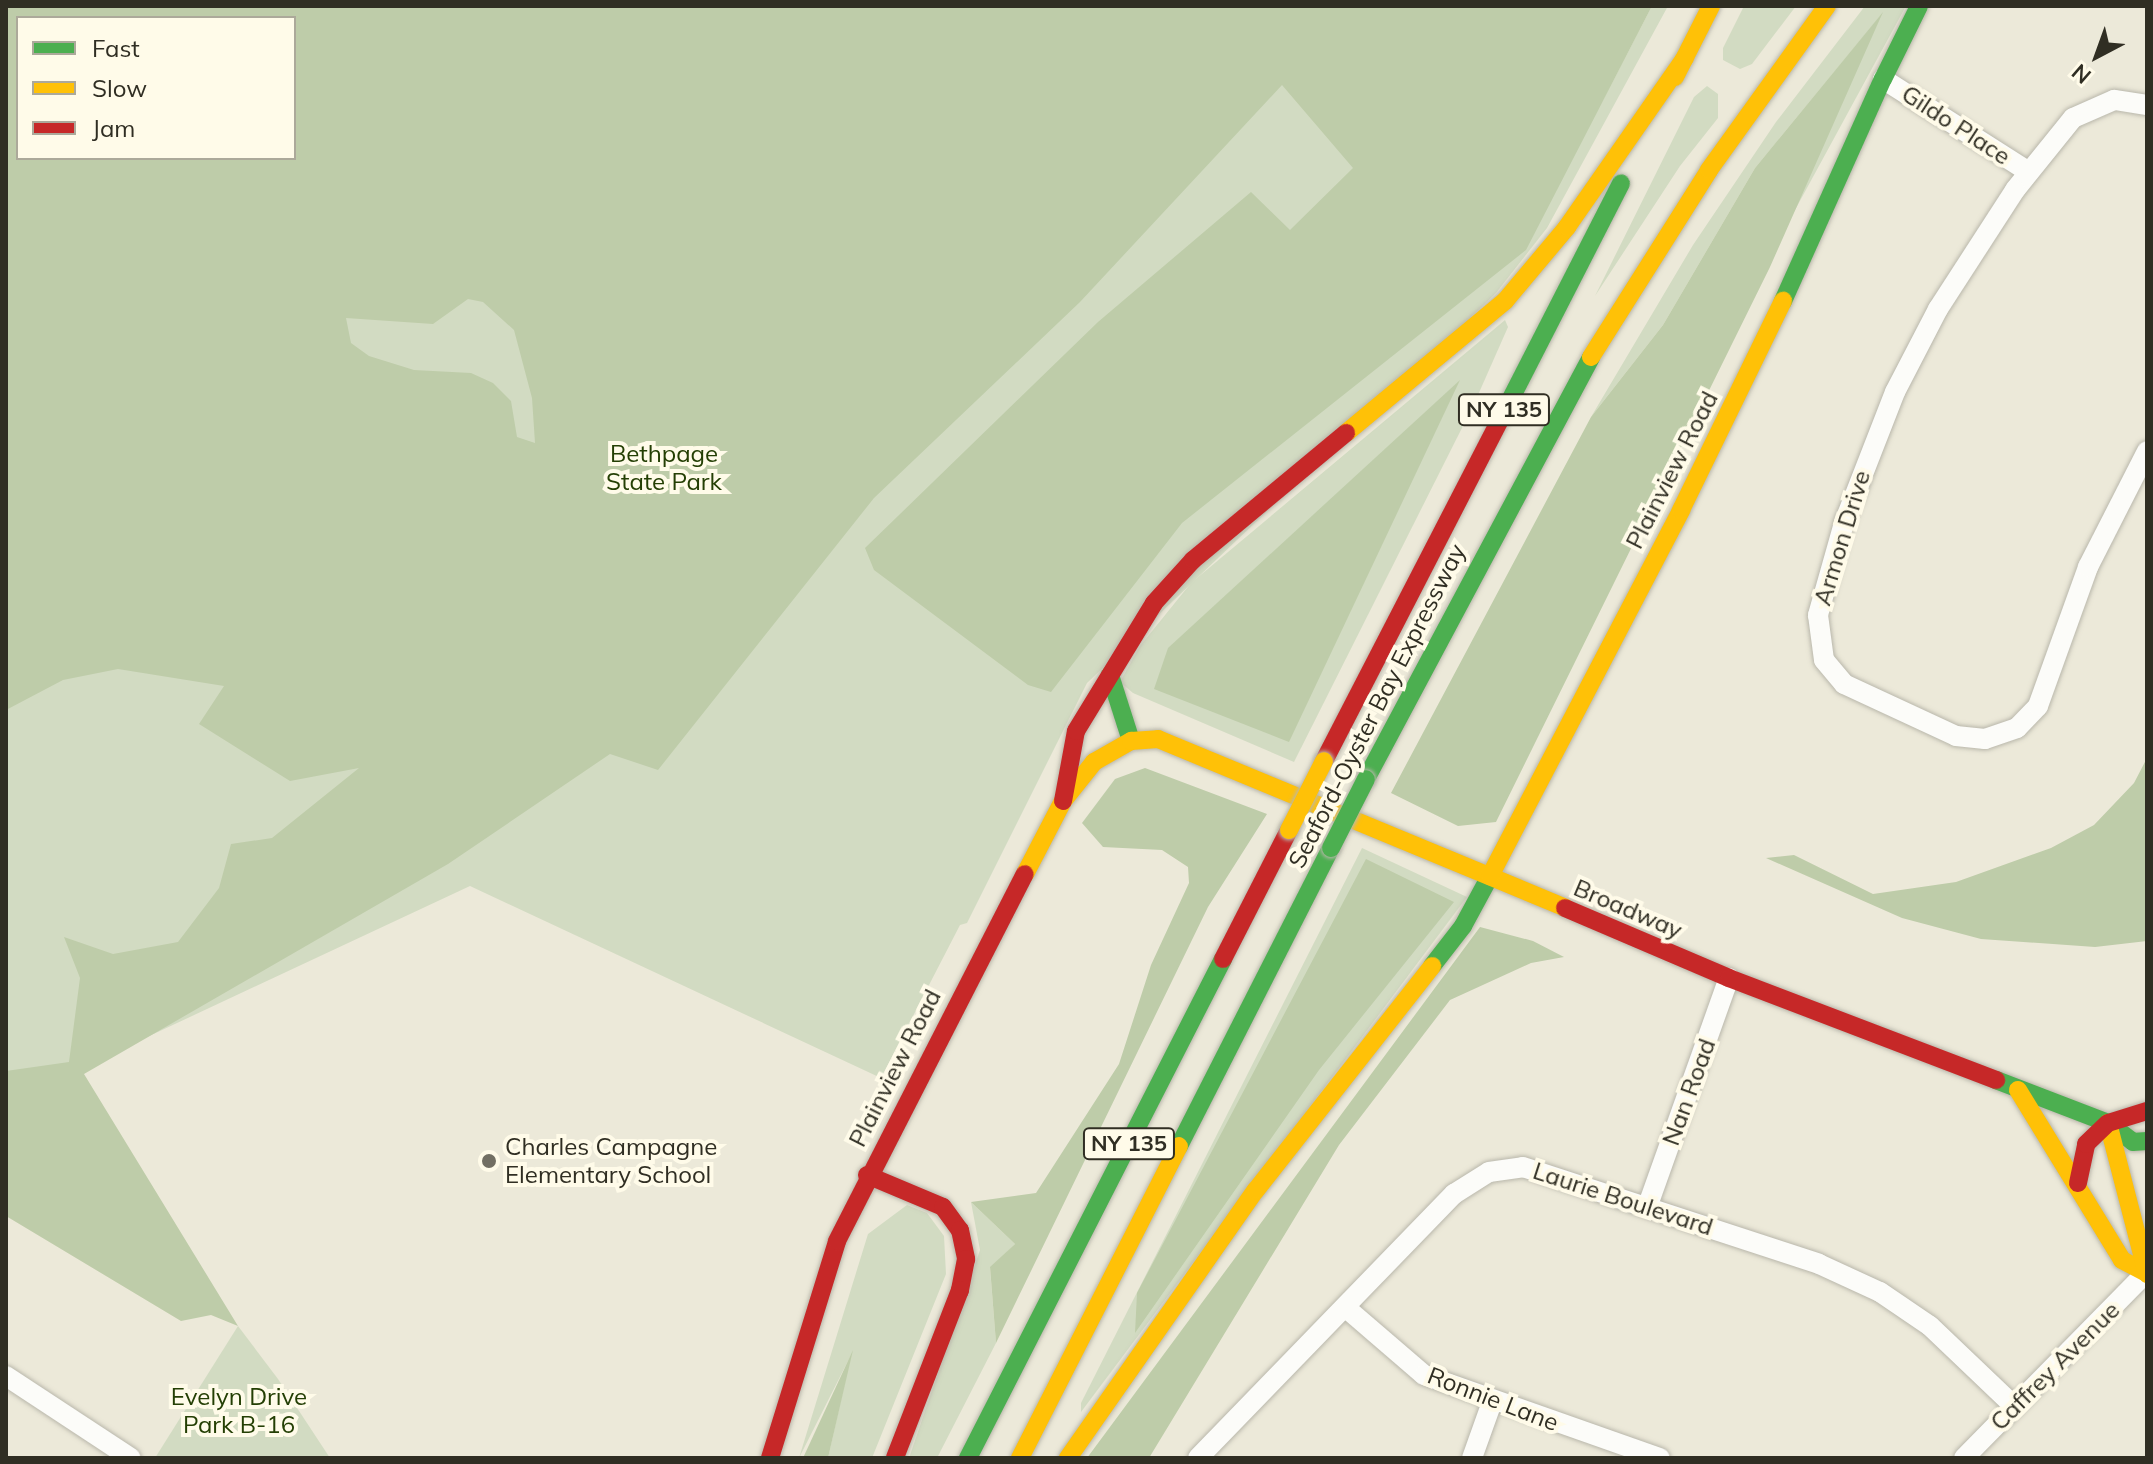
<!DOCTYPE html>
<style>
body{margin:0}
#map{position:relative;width:2153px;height:1464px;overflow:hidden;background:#ece9d9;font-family:Mulish,sans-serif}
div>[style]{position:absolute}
.green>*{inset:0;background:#d2dbc2}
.forest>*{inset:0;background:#becca9}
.roads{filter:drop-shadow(0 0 2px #b9b7ab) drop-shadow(0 0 2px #b9b7ab)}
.street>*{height:20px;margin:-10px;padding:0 10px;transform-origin:10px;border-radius:10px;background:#fcfcf9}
.fast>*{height:18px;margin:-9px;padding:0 9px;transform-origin:9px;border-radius:9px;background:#4caf50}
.slow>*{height:18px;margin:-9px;padding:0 9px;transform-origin:9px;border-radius:9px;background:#ffc107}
.jam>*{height:18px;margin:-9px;padding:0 9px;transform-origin:9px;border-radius:9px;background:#c62828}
.bridges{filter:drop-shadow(0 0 2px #b9b7ab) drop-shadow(0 0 2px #b9b7ab)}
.fast-bridge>*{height:18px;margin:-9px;padding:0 9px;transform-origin:9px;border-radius:9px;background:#4caf50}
.slow-bridge>*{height:18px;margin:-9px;padding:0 9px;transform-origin:9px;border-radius:9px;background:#ffc107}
.dots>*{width:22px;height:22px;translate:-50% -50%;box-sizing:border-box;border:4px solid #fffbe9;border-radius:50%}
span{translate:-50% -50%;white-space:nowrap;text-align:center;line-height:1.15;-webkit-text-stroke:8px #fffbe9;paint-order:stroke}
.shield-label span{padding:2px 6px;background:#fffbe9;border:2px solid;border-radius:6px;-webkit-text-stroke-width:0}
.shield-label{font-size:22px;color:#302e23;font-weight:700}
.street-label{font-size:24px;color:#302e23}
.park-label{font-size:24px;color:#243f04}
.poi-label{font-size:24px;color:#302e23}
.left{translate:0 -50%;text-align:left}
.frame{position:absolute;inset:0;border:8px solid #302e23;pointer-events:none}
.legend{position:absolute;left:16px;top:16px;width:280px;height:144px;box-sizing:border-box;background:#fffbe9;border:2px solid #aca99a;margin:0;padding:10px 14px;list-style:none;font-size:24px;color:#302e23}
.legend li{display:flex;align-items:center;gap:16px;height:40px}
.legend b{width:40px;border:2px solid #aca99a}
.north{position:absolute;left:2057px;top:16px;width:80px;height:80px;-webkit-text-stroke:6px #fffbe9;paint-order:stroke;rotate:221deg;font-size:22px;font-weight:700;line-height:32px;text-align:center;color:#302e23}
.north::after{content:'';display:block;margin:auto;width:28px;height:36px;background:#302e23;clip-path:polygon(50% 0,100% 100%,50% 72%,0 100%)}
</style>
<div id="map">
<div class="green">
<div style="clip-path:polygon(evenodd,6px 6px,1645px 6px,1601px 104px,1652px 6px,1668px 6px,1547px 228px,1496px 293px,1087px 683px,967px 923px,960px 925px,881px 1078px,470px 886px,6px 1103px,6px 6px,18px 18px,294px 18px,294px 158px,18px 158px,18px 18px)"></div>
<div style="clip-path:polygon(1744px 6px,1796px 6px,1752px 64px,1740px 69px,1723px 60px,1723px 48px)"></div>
<div style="clip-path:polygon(1865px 6px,1906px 6px,1789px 221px,1881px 15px,1755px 168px,1663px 325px,1591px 417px,1693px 245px,1776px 122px)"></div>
<div style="clip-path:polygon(1707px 86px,1718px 94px,1718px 118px,1680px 166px,1595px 296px,1694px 97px)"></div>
<div style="clip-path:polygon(1505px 320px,1508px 327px,1474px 404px,1294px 762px,1133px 693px,1120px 682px,1140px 646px,1191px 583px)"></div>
<div style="clip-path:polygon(1362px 848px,1467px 897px,1081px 1412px,1081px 1403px)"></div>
<div style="clip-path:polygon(971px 1202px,1015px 1244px,990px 1268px,996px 1343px,937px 1458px,909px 1458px,980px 1250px)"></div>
<div style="clip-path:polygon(907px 1205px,927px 1213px,944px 1236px,946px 1274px,872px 1458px,828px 1458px,851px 1355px,799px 1458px,868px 1234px)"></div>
<div style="clip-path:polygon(238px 1326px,278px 1379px,330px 1458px,155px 1458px)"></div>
</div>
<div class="forest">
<div style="clip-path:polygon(evenodd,6px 6px,1652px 6px,1526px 250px,1182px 523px,1051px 692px,1028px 685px,874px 570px,865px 548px,1098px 322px,1251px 192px,1290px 230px,1353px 168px,1282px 85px,1080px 302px,874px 498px,658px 770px,610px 754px,448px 864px,84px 1074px,238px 1326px,211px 1315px,181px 1321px,6px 1216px,6px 1071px,69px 1062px,80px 978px,64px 937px,113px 954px,178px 942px,219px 888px,231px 844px,272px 838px,359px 768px,290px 781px,199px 724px,224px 686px,118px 669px,63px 680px,6px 710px,6px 6px,18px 18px,294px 18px,294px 158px,18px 158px,18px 18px,6px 6px,468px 299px,483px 302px,514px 330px,532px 398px,535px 443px,517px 437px,511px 401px,493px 383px,471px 373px,414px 370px,369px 356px,351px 343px,346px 318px,433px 324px,468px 299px)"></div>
<div style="clip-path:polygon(1883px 12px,1770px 267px,1496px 822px,1458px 826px,1391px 793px,1591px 417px,1663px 325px,1755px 168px)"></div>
<div style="clip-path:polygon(1460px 380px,1289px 742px,1154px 689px,1168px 648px)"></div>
<div style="clip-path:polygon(2147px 758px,2147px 941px,2095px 947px,1981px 939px,1902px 918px,1766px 858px,1794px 855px,1873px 894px,1956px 882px,2051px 848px,2094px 825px,2134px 783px)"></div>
<div style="clip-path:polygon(1145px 768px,1267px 814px,1208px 907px,996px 1343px,990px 1267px,1015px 1244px,971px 1202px,1036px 1193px,1119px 1064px,1151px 965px,1189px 883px,1188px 867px,1162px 850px,1103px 847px,1082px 823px,1115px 779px)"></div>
<div style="clip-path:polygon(1366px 859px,1454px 902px,1319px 1070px,1135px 1333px,1137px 1293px)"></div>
<div style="clip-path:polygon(1480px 927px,1533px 941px,1564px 957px,1531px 963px,1450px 1000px,1339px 1145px,1149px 1458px,1087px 1458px)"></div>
<div style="clip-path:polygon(853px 1350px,828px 1458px,803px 1458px)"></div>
</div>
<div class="roads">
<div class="street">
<div style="left:1883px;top:79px;width:173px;rotate:32.5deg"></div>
<div style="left:2147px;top:105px;width:33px;rotate:-171deg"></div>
<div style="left:2114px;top:100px;width:45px;rotate:156.3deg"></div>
<div style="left:2073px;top:118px;width:92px;rotate:128.9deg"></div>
<div style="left:2015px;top:190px;width:142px;rotate:122.9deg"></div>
<div style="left:1938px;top:309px;width:93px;rotate:117.4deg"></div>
<div style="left:1895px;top:392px;width:141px;rotate:111.3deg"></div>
<div style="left:1844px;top:523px;width:96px;rotate:105.8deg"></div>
<div style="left:1818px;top:615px;width:45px;rotate:82.4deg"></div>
<div style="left:1824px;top:660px;width:31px;rotate:50deg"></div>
<div style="left:1844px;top:684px;width:123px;rotate:24.9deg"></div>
<div style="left:1956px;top:736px;width:29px;rotate:6deg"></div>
<div style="left:1985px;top:739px;width:34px;rotate:-19deg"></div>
<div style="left:2017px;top:728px;width:30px;rotate:-46deg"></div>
<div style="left:2038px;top:706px;width:148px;rotate:-70.2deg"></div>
<div style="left:2088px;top:567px;width:130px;rotate:-63deg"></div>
<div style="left:1648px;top:1205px;width:241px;rotate:-70.4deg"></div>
<div style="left:1345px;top:1307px;width:104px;rotate:40.7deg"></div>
<div style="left:1424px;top:1375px;width:250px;rotate:19.4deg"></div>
<div style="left:6px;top:1376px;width:149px;rotate:33.3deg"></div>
<div style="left:1198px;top:1458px;width:368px;rotate:-45.9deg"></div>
<div style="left:1454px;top:1194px;width:41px;rotate:-32.2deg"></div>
<div style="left:1489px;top:1172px;width:34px;rotate:-8deg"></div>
<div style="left:1523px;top:1167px;width:311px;rotate:18.1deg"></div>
<div style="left:1819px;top:1264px;width:67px;rotate:24.7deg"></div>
<div style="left:1880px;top:1292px;width:60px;rotate:34.2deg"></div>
<div style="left:1930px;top:1326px;width:117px;rotate:43.6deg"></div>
<div style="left:1472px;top:1458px;width:59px;rotate:-70.3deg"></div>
<div style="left:1964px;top:1458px;width:260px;rotate:-45.5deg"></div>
</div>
<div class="fast">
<div style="left:1883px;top:79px;width:81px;rotate:-63.7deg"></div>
<div style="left:1783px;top:301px;width:243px;rotate:-65.8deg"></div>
<div style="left:1503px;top:414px;width:259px;rotate:-62.9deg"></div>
<div style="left:1110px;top:675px;width:69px;rotate:72.3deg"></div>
<div style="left:1366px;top:779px;width:478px;rotate:-61.9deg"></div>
<div style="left:1432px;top:966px;width:51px;rotate:-52.2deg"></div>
<div style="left:1463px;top:926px;width:57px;rotate:-61.6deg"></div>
<div style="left:1996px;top:1080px;width:120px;rotate:21deg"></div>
<div style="left:2108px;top:1123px;width:31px;rotate:37deg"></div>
<div style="left:2133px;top:1142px;width:14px;rotate:-4deg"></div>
<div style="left:1179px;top:1146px;width:335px;rotate:-63deg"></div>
<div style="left:968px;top:1458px;width:560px;rotate:-62.93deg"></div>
</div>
<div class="slow">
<div style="left:1675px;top:77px;width:80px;rotate:-63.1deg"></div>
<div style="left:1591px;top:357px;width:221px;rotate:-57.7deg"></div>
<div style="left:1709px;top:170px;width:202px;rotate:-54.3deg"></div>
<div style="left:1346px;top:433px;width:207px;rotate:-39.7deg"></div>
<div style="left:1505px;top:301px;width:97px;rotate:-50deg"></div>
<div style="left:1567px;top:227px;width:206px;rotate:-55.1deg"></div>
<div style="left:1025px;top:874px;width:82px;rotate:-62.5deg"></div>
<div style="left:1063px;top:801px;width:50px;rotate:-51.5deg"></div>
<div style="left:1094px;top:762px;width:43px;rotate:-29.6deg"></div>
<div style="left:1131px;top:741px;width:27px;rotate:-4deg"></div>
<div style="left:1158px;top:739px;width:441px;rotate:22.5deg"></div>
<div style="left:1490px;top:876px;width:413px;rotate:-62.4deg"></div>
<div style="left:1681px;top:510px;width:233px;rotate:-64deg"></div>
<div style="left:2018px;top:1090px;width:199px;rotate:58.5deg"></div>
<div style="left:2122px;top:1260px;width:27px;rotate:28deg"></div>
<div style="left:2108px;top:1123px;width:156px;rotate:75.5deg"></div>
<div style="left:1020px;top:1458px;width:350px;rotate:-63deg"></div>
<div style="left:1068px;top:1458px;width:327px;rotate:-55deg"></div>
<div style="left:1256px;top:1190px;width:285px;rotate:-51.8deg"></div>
</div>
<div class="jam">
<div style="left:1324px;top:761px;width:390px;rotate:-62.7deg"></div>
<div style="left:1063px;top:801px;width:71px;rotate:-79.5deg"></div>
<div style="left:1076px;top:731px;width:150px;rotate:-58.6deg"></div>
<div style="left:1154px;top:603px;width:58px;rotate:-47.8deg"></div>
<div style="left:1193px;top:560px;width:199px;rotate:-39.7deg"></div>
<div style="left:1565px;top:908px;width:178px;rotate:23.1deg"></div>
<div style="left:1729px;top:978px;width:286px;rotate:20.9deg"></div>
<div style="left:1223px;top:959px;width:145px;rotate:-62.9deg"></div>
<div style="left:867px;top:1175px;width:82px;rotate:22.8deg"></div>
<div style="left:943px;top:1207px;width:29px;rotate:54deg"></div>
<div style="left:960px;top:1230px;width:30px;rotate:78deg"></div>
<div style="left:966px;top:1259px;width:32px;rotate:101deg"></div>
<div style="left:960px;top:1290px;width:180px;rotate:111.2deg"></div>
<div style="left:2078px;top:1183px;width:40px;rotate:-78deg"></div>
<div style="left:2086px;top:1144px;width:30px;rotate:-44deg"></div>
<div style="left:2108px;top:1123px;width:41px;rotate:-17.1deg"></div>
<div style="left:770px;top:1458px;width:227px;rotate:-72.8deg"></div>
<div style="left:837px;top:1241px;width:412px;rotate:-62.9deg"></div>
</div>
</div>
<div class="bridges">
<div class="fast-bridge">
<div style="left:1331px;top:848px;width:77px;rotate:-63.1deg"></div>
</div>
<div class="slow-bridge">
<div style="left:1289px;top:830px;width:77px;rotate:-63.1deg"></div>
</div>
</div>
<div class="dots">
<div style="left:489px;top:1161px;background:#726f63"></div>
</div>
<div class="shield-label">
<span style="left:1504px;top:410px">NY 135</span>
<span style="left:1129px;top:1144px">NY 135</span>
</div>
<div class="street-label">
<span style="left:1956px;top:125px;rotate:33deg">Gildo Place</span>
<span style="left:1672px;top:470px;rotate:-63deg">Plainview Road</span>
<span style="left:1842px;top:538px;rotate:-73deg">Armon Drive</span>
<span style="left:1377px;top:706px;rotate:-63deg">Seaford-Oyster Bay Expressway</span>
<span style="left:1628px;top:909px;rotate:23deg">Broadway</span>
<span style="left:895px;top:1068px;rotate:-63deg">Plainview Road</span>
<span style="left:1689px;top:1092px;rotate:-70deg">Nan Road</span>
<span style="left:1623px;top:1199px;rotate:18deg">Laurie Boulevard</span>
<span style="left:2055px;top:1366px;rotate:-45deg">Caffrey Avenue</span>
<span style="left:1493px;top:1399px;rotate:21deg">Ronnie Lane</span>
</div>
<div class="park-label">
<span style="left:664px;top:468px">Bethpage<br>State Park</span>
<span style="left:239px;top:1411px">Evelyn Drive<br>Park B-16</span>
</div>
<div class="poi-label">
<span class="left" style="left:505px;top:1161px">Charles Campagne<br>Elementary School</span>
</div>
<div class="frame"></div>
<ul class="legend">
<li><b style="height:10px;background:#4caf50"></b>Fast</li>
<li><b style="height:10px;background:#ffc107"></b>Slow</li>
<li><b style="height:10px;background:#c62828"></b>Jam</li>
</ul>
<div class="north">N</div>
</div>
